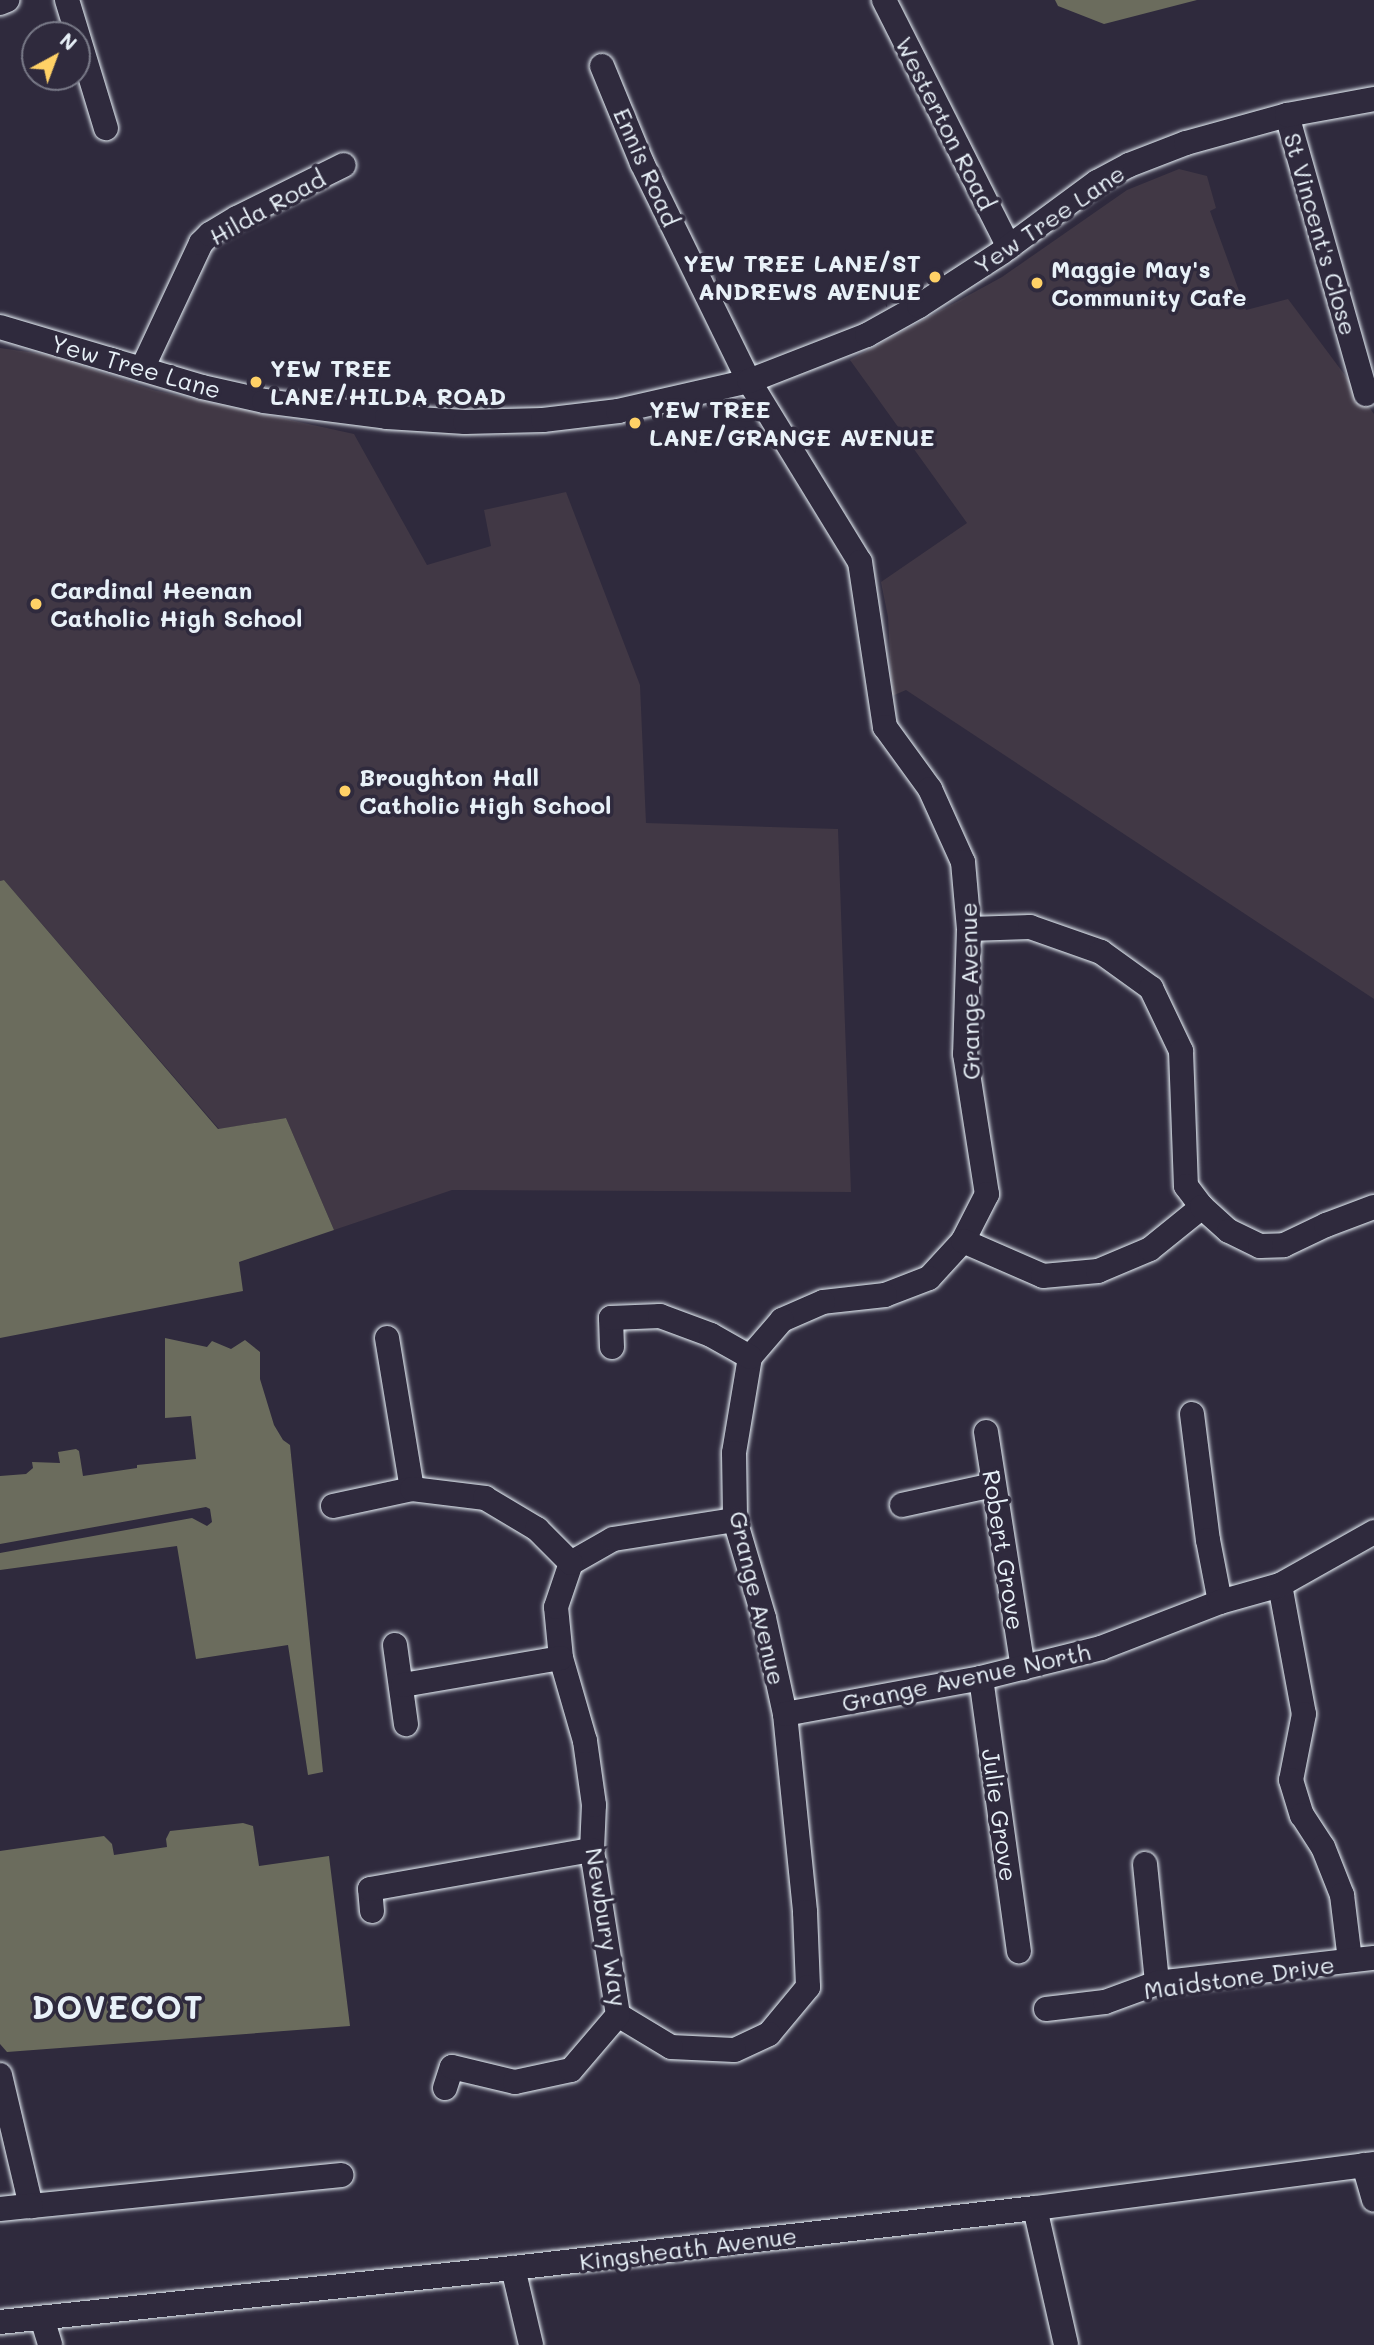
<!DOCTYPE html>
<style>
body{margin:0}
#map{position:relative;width:1374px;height:2345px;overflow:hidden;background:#2f2a3d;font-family:Mali,sans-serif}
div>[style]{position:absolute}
.built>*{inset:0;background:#413845}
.green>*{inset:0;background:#6b6c5d}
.roads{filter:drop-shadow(0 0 2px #e8f1f8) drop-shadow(0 0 2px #e8f1f8)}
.minor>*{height:24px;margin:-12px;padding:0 12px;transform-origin:12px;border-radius:12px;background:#2f2a3d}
.dots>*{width:19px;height:19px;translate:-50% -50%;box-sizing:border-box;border:4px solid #2f2a3d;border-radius:50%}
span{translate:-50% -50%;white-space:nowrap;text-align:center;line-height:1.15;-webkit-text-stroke:7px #2f2a3d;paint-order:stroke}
.street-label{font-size:24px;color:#e8f1f8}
.poi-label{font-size:24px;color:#e8f1f8;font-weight:700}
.right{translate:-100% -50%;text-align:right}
.left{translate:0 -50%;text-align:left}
.district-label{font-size:32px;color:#e8f1f8;font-weight:700;letter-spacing:2px}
.north{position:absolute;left:21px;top:21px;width:70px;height:70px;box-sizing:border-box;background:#2f2a3d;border:2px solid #797a88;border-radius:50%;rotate:41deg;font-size:19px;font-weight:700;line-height:28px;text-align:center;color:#e8f1f8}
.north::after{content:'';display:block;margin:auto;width:24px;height:32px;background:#ffd166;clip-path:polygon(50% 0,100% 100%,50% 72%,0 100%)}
</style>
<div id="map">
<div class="built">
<div style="clip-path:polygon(1179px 169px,1207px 176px,1216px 208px,1210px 211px,1246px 310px,1288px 299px,1374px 414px,1374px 999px,906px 690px,892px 696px,888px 617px,881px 582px,967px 523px,850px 360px,1002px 277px,1127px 190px)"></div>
<div style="clip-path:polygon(0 348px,50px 355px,153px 390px,354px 434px,427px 565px,491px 546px,484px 510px,566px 492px,640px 685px,646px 823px,838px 829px,851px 1192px,452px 1190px,334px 1230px,286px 1118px,219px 1129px,4px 880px,0 881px)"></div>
</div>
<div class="green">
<div style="clip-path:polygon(1055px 0,1197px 0,1104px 24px,1058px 6px)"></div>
<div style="clip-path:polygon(4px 880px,218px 1129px,286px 1118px,334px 1230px,239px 1262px,243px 1291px,0 1338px,0 881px)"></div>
<div style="clip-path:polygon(165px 1338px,207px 1347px,212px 1341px,231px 1349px,245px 1340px,260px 1352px,260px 1379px,274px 1425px,283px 1440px,290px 1445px,323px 1772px,308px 1775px,288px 1645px,196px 1659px,177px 1546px,0 1570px,0 1553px,192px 1518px,207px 1526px,212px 1522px,210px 1509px,206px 1507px,0 1544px,0 1476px,26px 1474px,33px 1468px,32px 1462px,60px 1463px,58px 1452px,76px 1449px,79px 1451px,83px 1476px,137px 1468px,137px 1465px,196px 1459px,191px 1416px,165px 1418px)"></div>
<div style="clip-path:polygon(243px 1823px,253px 1826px,259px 1866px,329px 1856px,350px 2026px,7px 2052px,0 2044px,0 1851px,104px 1836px,112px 1844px,114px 1855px,167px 1847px,166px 1839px,170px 1831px)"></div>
</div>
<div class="roads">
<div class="minor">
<div style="left:67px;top:0;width:134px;rotate:73.1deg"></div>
<div style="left:884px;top:0;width:277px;rotate:63.2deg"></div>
<div style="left:0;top:3px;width:8px;rotate:-23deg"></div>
<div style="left:602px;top:66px;width:105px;rotate:67.6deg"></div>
<div style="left:642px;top:163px;width:243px;rotate:63.9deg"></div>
<div style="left:749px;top:381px;width:212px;rotate:58.5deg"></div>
<div style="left:860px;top:562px;width:167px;rotate:81.4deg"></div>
<div style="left:885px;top:727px;width:77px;rotate:54deg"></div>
<div style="left:930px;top:789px;width:80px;rotate:65.7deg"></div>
<div style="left:963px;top:862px;width:67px;rotate:84.9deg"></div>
<div style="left:969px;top:929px;width:125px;rotate:91.8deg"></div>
<div style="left:965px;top:1054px;width:142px;rotate:81.1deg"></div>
<div style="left:987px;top:1194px;width:53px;rotate:117.1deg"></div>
<div style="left:963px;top:1241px;width:50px;rotate:132.6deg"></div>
<div style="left:929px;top:1278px;width:47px;rotate:158.9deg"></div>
<div style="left:885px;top:1295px;width:62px;rotate:173.6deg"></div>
<div style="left:823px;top:1302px;width:45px;rotate:156.3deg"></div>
<div style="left:782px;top:1320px;width:49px;rotate:130.9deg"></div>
<div style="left:750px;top:1357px;width:97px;rotate:99.5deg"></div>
<div style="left:734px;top:1453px;width:67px;rotate:89.1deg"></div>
<div style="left:735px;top:1520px;width:102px;rotate:73.5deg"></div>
<div style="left:764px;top:1618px;width:98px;rotate:77.7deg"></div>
<div style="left:785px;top:1714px;width:199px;rotate:84.2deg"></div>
<div style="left:805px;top:1912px;width:75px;rotate:87.7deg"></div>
<div style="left:808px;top:1987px;width:61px;rotate:129.7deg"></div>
<div style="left:769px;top:2034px;width:38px;rotate:155deg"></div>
<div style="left:734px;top:2050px;width:63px;rotate:-177.3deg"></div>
<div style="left:671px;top:2047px;width:62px;rotate:-148.9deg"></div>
<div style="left:618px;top:2015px;width:167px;rotate:-99deg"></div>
<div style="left:592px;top:1850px;width:45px;rotate:-87.5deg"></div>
<div style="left:594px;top:1805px;width:65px;rotate:-98deg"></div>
<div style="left:585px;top:1741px;width:86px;rotate:-106.1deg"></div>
<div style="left:561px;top:1658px;width:51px;rotate:-95.6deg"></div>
<div style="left:556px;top:1607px;width:46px;rotate:-71.2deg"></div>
<div style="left:571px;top:1563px;width:48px;rotate:-29.7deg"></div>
<div style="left:613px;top:1539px;width:123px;rotate:-8.9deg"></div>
<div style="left:1287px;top:115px;width:290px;rotate:74.2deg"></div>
<div style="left:0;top:327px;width:211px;rotate:16.5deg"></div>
<div style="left:202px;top:387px;width:64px;rotate:12.7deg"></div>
<div style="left:264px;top:401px;width:124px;rotate:7.4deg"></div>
<div style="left:387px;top:417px;width:78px;rotate:3.7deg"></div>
<div style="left:465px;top:422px;width:78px;rotate:-1.5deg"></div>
<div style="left:543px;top:420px;width:76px;rotate:-6.8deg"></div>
<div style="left:618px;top:411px;width:134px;rotate:-12.9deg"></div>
<div style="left:749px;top:381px;width:127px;rotate:-21.3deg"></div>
<div style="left:867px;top:335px;width:60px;rotate:-29.1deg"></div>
<div style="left:919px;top:306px;width:99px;rotate:-33deg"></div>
<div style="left:1002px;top:252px;width:118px;rotate:-36.4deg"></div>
<div style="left:1097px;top:182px;width:36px;rotate:-28deg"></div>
<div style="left:1129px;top:165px;width:61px;rotate:-21.1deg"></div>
<div style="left:1186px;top:143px;width:105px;rotate:-15.5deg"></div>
<div style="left:1287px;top:115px;width:88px;rotate:-10.4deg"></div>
<div style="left:142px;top:369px;width:139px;rotate:-64.9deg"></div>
<div style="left:201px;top:243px;width:13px;rotate:-45deg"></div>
<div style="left:210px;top:234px;width:31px;rotate:-31deg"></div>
<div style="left:237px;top:218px;width:119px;rotate:-26.4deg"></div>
<div style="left:969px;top:929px;width:61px;rotate:-1.9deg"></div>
<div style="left:1030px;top:927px;width:75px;rotate:19.4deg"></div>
<div style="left:1101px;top:952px;width:62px;rotate:35.8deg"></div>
<div style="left:1151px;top:988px;width:70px;rotate:64.5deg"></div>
<div style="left:1181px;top:1051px;width:135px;rotate:87.9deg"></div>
<div style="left:1186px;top:1186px;width:26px;rotate:53deg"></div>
<div style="left:963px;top:1241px;width:87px;rotate:23.6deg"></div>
<div style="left:1043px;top:1276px;width:55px;rotate:-5.2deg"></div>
<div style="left:1098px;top:1271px;width:56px;rotate:-22.9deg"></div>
<div style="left:1150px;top:1249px;width:67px;rotate:-38.9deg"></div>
<div style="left:1202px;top:1207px;width:36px;rotate:42deg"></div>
<div style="left:1229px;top:1231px;width:34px;rotate:26deg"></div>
<div style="left:1260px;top:1246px;width:24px;rotate:-2deg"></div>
<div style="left:1284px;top:1245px;width:47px;rotate:-25.5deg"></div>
<div style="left:1326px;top:1225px;width:51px;rotate:-20.6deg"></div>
<div style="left:387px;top:1338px;width:153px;rotate:80.6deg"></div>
<div style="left:612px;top:1347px;width:29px;rotate:-92deg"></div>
<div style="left:611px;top:1318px;width:49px;rotate:-2.3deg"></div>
<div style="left:660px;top:1316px;width:54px;rotate:20.4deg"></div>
<div style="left:711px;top:1335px;width:45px;rotate:29.4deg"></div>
<div style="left:1192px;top:1414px;width:127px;rotate:82.8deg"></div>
<div style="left:1208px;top:1540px;width:63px;rotate:79deg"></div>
<div style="left:986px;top:1432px;width:239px;rotate:81.1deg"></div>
<div style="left:902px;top:1505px;width:93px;rotate:-12.4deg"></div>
<div style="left:333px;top:1506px;width:81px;rotate:-12.1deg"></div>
<div style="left:412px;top:1489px;width:74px;rotate:7deg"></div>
<div style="left:485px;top:1498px;width:61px;rotate:30.8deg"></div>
<div style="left:537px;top:1529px;width:48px;rotate:45deg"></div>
<div style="left:1280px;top:1585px;width:131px;rotate:79.5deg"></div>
<div style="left:1304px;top:1714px;width:67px;rotate:101.1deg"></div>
<div style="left:1291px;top:1780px;width:37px;rotate:73deg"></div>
<div style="left:1302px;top:1815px;width:38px;rotate:57deg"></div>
<div style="left:1323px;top:1847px;width:52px;rotate:68.4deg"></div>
<div style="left:1342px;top:1895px;width:65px;rotate:83deg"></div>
<div style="left:395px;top:1645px;width:80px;rotate:82.1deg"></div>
<div style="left:981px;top:1678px;width:276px;rotate:82.1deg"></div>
<div style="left:403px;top:1685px;width:160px;rotate:-9.7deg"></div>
<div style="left:785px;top:1714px;width:199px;rotate:-10.4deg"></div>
<div style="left:981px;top:1678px;width:124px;rotate:-14deg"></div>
<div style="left:1101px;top:1648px;width:128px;rotate:-21.1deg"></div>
<div style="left:1220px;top:1602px;width:62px;rotate:-15.8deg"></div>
<div style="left:1280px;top:1585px;width:108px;rotate:-29.4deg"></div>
<div style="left:1145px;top:1864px;width:120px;rotate:84.2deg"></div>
<div style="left:372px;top:1911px;width:22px;rotate:-95deg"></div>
<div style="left:370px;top:1889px;width:225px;rotate:-10deg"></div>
<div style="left:1046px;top:2009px;width:59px;rotate:-6.8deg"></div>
<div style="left:1105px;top:2002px;width:55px;rotate:-20.1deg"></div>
<div style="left:1157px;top:1983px;width:218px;rotate:-6.6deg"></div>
<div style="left:0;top:2075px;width:135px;rotate:76.7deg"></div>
<div style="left:31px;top:2206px;width:312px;rotate:-5.7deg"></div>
<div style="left:445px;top:2088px;width:22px;rotate:-72deg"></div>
<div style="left:452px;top:2067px;width:65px;rotate:13.4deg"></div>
<div style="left:515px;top:2082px;width:57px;rotate:-12.1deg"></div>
<div style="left:571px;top:2070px;width:72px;rotate:-49.5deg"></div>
<div style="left:1364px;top:2165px;width:36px;rotate:74deg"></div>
<div style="left:1035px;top:2208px;width:140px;rotate:77.2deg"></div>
<div style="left:0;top:2209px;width:31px;rotate:-6deg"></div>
<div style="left:513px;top:2268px;width:79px;rotate:76.8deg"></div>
<div style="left:42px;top:2318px;width:28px;rotate:73deg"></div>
<div style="left:0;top:2322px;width:516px;rotate:-6.01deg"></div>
<div style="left:513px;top:2268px;width:525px;rotate:-6.56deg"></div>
<div style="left:1035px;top:2208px;width:342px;rotate:-7.4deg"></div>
</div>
</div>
<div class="dots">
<div style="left:935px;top:277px;background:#ffd166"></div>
<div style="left:1037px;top:283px;background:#ffd166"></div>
<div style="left:256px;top:382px;background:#ffd166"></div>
<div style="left:635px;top:423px;background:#ffd166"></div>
<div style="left:36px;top:604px;background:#ffd166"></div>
<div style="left:345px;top:791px;background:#ffd166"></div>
</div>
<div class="street-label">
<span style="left:946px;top:123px;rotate:63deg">Westerton Road</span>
<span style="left:647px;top:167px;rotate:66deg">Ennis Road</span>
<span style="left:267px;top:207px;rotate:-29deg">Hilda Road</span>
<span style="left:1049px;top:219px;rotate:-34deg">Yew Tree Lane</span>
<span style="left:1321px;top:234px;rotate:74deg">St Vincent's Close</span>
<span style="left:136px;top:366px;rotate:16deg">Yew Tree Lane</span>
<span style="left:969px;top:991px;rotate:-91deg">Grange Avenue</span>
<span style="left:1004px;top:1550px;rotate:81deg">Robert Grove</span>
<span style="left:758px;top:1598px;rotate:77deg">Grange Avenue</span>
<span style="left:966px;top:1677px;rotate:-12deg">Grange Avenue North</span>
<span style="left:1000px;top:1815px;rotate:82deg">Julie Grove</span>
<span style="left:607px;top:1927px;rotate:81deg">Newbury Way</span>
<span style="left:1239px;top:1977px;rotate:-8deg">Maidstone Drive</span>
<span style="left:688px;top:2248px;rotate:-7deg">Kingsheath Avenue</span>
</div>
<div class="poi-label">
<span class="right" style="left:921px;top:277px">YEW TREE LANE/ST<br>ANDREWS AVENUE</span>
<span class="left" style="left:1051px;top:283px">Maggie May's<br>Community Cafe</span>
<span class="left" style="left:270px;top:382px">YEW TREE<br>LANE/HILDA ROAD</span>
<span class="left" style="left:649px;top:423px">YEW TREE<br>LANE/GRANGE AVENUE</span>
<span class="left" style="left:50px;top:604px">Cardinal Heenan<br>Catholic High School</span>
<span class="left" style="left:359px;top:791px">Broughton Hall<br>Catholic High School</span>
</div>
<div class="district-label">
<span style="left:118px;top:2006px">DOVECOT</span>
</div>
<div class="north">N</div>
</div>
